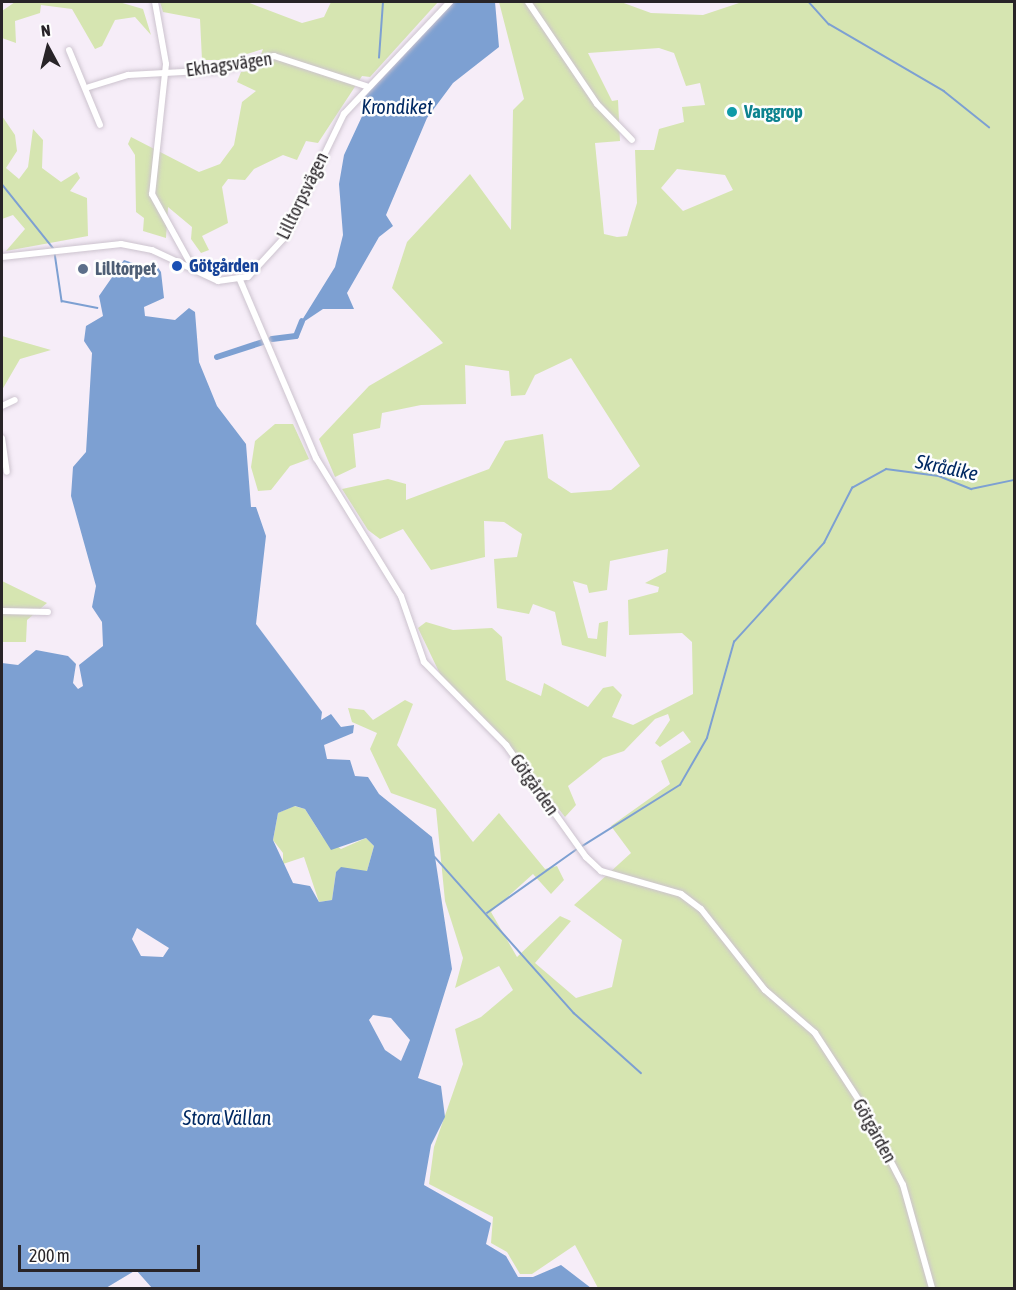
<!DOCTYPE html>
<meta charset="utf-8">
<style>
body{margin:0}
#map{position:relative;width:1016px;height:1290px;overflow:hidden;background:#f6edf8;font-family:"Asap Condensed",sans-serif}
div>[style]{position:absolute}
.green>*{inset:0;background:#d6e5b1}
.water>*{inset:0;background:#7da0d2}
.stream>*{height:1.5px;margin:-0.75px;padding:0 0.75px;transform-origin:0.75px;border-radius:0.75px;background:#7da0d2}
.canal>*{height:6px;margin:-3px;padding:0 3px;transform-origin:3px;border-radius:3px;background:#7da0d2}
.roads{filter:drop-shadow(0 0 2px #ccc3ce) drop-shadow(0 0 2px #ccc3ce)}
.street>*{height:6px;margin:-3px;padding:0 3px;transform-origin:3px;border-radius:3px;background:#fff}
.dots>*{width:16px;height:16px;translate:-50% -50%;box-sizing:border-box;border:3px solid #fefefe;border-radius:50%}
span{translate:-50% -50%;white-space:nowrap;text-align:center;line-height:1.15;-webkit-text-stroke:5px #fefefe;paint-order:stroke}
.street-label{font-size:18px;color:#282428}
.culture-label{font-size:18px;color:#0d838f;font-weight:700}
.left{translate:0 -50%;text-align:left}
.transit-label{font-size:18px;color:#164399;font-weight:700}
.service-label{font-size:18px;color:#4e5e75;font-weight:700}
.water-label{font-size:20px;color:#002963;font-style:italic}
.frame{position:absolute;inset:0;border:3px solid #282428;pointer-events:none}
.north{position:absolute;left:18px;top:18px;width:60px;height:60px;-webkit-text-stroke:4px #fefefe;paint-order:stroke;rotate:353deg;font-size:16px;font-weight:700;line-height:24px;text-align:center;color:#282428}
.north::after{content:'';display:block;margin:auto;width:21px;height:27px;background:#282428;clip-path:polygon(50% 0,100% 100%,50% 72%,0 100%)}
.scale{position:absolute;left:18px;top:1245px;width:182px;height:27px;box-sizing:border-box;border:3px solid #282428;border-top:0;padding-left:8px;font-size:18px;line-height:21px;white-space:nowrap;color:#282428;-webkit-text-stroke:4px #fefefe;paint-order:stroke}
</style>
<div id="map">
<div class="green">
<div style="clip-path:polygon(15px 2px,119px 2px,143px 9px,151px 35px,135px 17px,115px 20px,102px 46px,95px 49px,72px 9px,41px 5px,40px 13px,15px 21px,16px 43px,2px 38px,2px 11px)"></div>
<div style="clip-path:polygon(160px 2px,247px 2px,302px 23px,324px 17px,331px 2px,438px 2px,370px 77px,362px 76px,318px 143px,306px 141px,297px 160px,283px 155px,254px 169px,245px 180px,228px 179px,222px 187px,228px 223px,202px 236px,209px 250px,201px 253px,191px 239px,192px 227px,168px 207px,166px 238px,143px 231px,144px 218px,136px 212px,135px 155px,128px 144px,131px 137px,199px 172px,220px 164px,234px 145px,242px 102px,256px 91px,237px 82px,241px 72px,255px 70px,263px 49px,227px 60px,202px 60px,200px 19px,163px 12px)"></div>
<div style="clip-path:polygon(evenodd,499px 2px,621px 2px,651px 13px,703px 15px,742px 2px,1014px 2px,1014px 1288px,598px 1288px,575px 1245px,532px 1274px,520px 1274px,507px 1252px,491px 1243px,493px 1217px,429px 1184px,434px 1147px,463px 1064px,455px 1029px,481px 1017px,513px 990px,499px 966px,455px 988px,463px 958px,445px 901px,436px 809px,391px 793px,370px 749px,377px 733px,352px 722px,348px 708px,364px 710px,373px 720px,405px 700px,413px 704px,397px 745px,473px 842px,499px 813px,545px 869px,557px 866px,564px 880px,551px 894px,533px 874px,491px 912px,517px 957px,560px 916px,571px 921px,535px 963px,576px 998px,612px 987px,622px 940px,574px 905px,631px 853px,611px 826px,670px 784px,661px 761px,691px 742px,683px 731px,660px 747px,655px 743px,670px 720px,668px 714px,655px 719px,624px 751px,603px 758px,568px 786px,576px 805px,565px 817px,502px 736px,441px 676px,418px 628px,426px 622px,453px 630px,492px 628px,502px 637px,506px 680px,541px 696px,544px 683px,588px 707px,603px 688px,613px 686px,622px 695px,612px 717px,633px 725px,693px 694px,692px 642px,682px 633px,629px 635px,628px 600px,658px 592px,659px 587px,645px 583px,666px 572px,668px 549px,610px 561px,607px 590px,589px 593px,587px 585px,573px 581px,588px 638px,597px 639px,599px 623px,608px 621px,606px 657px,562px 645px,555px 612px,533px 604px,529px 614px,497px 608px,494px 559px,517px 557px,522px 534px,504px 522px,484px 521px,485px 557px,431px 570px,403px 529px,380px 539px,368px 530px,342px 489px,388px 479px,406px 484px,406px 500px,489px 469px,505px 441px,543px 434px,548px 478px,571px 493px,611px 490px,640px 466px,571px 358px,535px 375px,525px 395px,511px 396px,509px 371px,465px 365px,466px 404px,421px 405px,382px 413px,380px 428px,353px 434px,356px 467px,335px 477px,319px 439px,369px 386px,443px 343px,392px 288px,407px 242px,470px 174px,511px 230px,513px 110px,524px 99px,499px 2px,659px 48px,674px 53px,686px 86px,700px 83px,705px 105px,682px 107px,684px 122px,659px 129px,654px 150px,635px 150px,637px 203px,627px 236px,617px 237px,604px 234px,595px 143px,620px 141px,618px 100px,612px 101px,588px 53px,659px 48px,499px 2px,677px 169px,725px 175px,733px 190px,683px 211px,661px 188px,677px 169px)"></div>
<div style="clip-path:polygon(2px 116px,15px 135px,17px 151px,6px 168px,19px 179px,28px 167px,33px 129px,43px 140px,42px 168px,61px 182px,77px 172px,80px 178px,70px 191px,87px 198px,88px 236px,6px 251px,25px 229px,13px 215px,2px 219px)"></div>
<div style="clip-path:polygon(2px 336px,51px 350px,20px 359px,2px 390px)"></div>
<div style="clip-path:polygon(275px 424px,293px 424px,309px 459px,290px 466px,271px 490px,258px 491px,251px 467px,255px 441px)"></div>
<div style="clip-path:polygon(2px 581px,47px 603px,27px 620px,26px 642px,2px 642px)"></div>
<div style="clip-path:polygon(294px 806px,305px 809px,322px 836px,341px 849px,366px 838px,374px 846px,367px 871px,336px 872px,332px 900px,319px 902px,304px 857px,283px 864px,283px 853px,273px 840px,278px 813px)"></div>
</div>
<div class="water">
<div style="clip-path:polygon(454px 2px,495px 2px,499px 47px,453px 83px,427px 118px,386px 215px,393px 226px,379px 237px,347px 293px,354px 309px,323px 309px,299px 325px,335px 267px,343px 235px,339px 184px,344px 155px,364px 112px,363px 96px)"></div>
<div style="clip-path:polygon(evenodd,124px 260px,142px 266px,155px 263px,161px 272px,164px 298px,144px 307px,145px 316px,175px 320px,189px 308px,195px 312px,199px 362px,217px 406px,246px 444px,251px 507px,256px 507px,266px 536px,256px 624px,322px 712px,321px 720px,331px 714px,341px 727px,354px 725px,353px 733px,324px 745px,327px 759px,350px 760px,355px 776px,368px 777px,379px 794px,432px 837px,452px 969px,418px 1078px,441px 1086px,445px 1117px,431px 1145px,424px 1185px,491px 1223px,486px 1244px,506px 1256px,518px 1277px,533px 1277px,561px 1265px,591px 1288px,152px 1288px,136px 1270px,106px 1288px,2px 1288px,2px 663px,18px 665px,36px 650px,68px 656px,76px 664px,73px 683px,78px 689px,83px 686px,79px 665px,103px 646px,102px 622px,92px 607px,96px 586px,71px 496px,73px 467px,86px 452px,92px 353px,84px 341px,86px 326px,103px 316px,99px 296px,124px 260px,295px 806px,305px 809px,331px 850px,366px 838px,374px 846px,367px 871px,341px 867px,336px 872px,332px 900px,319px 902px,310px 886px,293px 883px,273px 840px,278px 813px,295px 806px,124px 260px,137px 928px,169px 948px,163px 957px,141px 956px,132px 939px,137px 928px,124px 260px,373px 1015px,391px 1018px,410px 1040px,401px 1061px,385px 1050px,369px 1020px,373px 1015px)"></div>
</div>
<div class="stream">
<div style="left:809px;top:2px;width:30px;rotate:48deg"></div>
<div style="left:829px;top:24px;width:133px;rotate:30.2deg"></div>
<div style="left:944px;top:91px;width:58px;rotate:38.7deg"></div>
<div style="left:379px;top:58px;width:56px;rotate:-85.9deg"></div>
<div style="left:2px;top:184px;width:83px;rotate:51.3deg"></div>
<div style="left:55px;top:253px;width:49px;rotate:81.7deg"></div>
<div style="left:62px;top:301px;width:36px;rotate:11deg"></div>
<div style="left:581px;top:847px;width:117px;rotate:-32.1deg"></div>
<div style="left:680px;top:785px;width:54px;rotate:-60.1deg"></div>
<div style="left:707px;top:738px;width:100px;rotate:-74.3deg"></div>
<div style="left:734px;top:642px;width:134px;rotate:-47.7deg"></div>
<div style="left:824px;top:543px;width:62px;rotate:-63deg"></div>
<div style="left:852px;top:488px;width:39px;rotate:-29deg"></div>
<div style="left:886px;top:469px;width:53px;rotate:7.5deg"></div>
<div style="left:939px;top:476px;width:35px;rotate:22deg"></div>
<div style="left:971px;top:489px;width:44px;rotate:-11.8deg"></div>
<div style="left:435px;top:857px;width:209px;rotate:48.3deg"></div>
<div style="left:574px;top:1013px;width:90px;rotate:41.8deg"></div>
<div style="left:487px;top:913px;width:110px;rotate:-35.4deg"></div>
</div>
<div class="canal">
<div style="left:272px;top:339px;width:24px;rotate:-7deg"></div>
<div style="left:296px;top:336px;width:16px;rotate:-68deg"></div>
<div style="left:217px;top:357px;width:52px;rotate:-18.1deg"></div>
</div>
<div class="roads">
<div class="street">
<div style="left:155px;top:2px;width:63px;rotate:79.9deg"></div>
<div style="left:166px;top:64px;width:131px;rotate:96.1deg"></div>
<div style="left:152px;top:194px;width:87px;rotate:61.1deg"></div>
<div style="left:528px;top:2px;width:123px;rotate:55.9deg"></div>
<div style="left:597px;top:104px;width:50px;rotate:45.8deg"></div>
<div style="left:69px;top:50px;width:81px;rotate:67.5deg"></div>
<div style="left:89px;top:87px;width:41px;rotate:-17.1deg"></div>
<div style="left:128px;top:75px;width:92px;rotate:-3.1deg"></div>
<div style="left:220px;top:70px;width:56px;rotate:-14.5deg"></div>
<div style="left:274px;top:56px;width:97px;rotate:18.1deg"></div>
<div style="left:2px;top:257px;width:120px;rotate:-6.2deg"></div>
<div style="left:121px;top:244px;width:32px;rotate:11deg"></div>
<div style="left:152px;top:250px;width:73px;rotate:25.2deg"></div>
<div style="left:218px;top:281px;width:30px;rotate:-8deg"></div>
<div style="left:248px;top:277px;width:53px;rotate:-47.3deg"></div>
<div style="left:284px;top:238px;width:138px;rotate:-64.2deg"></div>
<div style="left:344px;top:114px;width:154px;rotate:-46.6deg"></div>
<div style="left:240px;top:280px;width:194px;rotate:66.9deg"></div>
<div style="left:316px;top:458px;width:162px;rotate:58.4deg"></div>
<div style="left:401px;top:596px;width:70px;rotate:70.8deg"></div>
<div style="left:424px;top:662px;width:117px;rotate:45.3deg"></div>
<div style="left:506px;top:745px;width:138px;rotate:54.5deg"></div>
<div style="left:586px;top:857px;width:21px;rotate:43deg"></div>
<div style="left:601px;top:871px;width:83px;rotate:16deg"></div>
<div style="left:681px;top:894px;width:25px;rotate:37deg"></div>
<div style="left:701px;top:909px;width:103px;rotate:51.7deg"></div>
<div style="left:765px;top:990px;width:66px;rotate:40.7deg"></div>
<div style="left:815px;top:1033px;width:82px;rotate:56.9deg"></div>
<div style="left:860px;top:1102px;width:93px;rotate:62.6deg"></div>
<div style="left:903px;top:1185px;width:107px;rotate:74.3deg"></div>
<div style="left:2px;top:406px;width:14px;rotate:-25deg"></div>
<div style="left:2px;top:438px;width:34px;rotate:82deg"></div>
<div style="left:2px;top:611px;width:46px;rotate:1.2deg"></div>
</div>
</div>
<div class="dots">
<div style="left:732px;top:112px;background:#0f9aa8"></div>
<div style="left:177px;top:266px;background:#1a4fb4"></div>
<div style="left:83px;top:269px;background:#5c6f8a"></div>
</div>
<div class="street-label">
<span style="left:229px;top:65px;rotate:-8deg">Ekhagsvägen</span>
<span style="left:303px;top:196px;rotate:-64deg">Lilltorpsvägen</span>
<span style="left:534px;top:785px;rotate:55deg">Götgården</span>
<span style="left:874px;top:1131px;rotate:61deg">Götgården</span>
</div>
<div class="culture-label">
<span class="left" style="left:744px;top:112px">Varggrop</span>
</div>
<div class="transit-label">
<span class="left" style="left:189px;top:266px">Götgården</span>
</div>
<div class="service-label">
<span class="left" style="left:95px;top:269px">Lilltorpet</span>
</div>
<div class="water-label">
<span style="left:397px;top:106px">Krondiket</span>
<span style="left:947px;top:467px;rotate:12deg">Skrådike</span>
<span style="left:227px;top:1117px">Stora Vällan</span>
</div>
<div class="frame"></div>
<div class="north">N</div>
<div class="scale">200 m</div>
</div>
